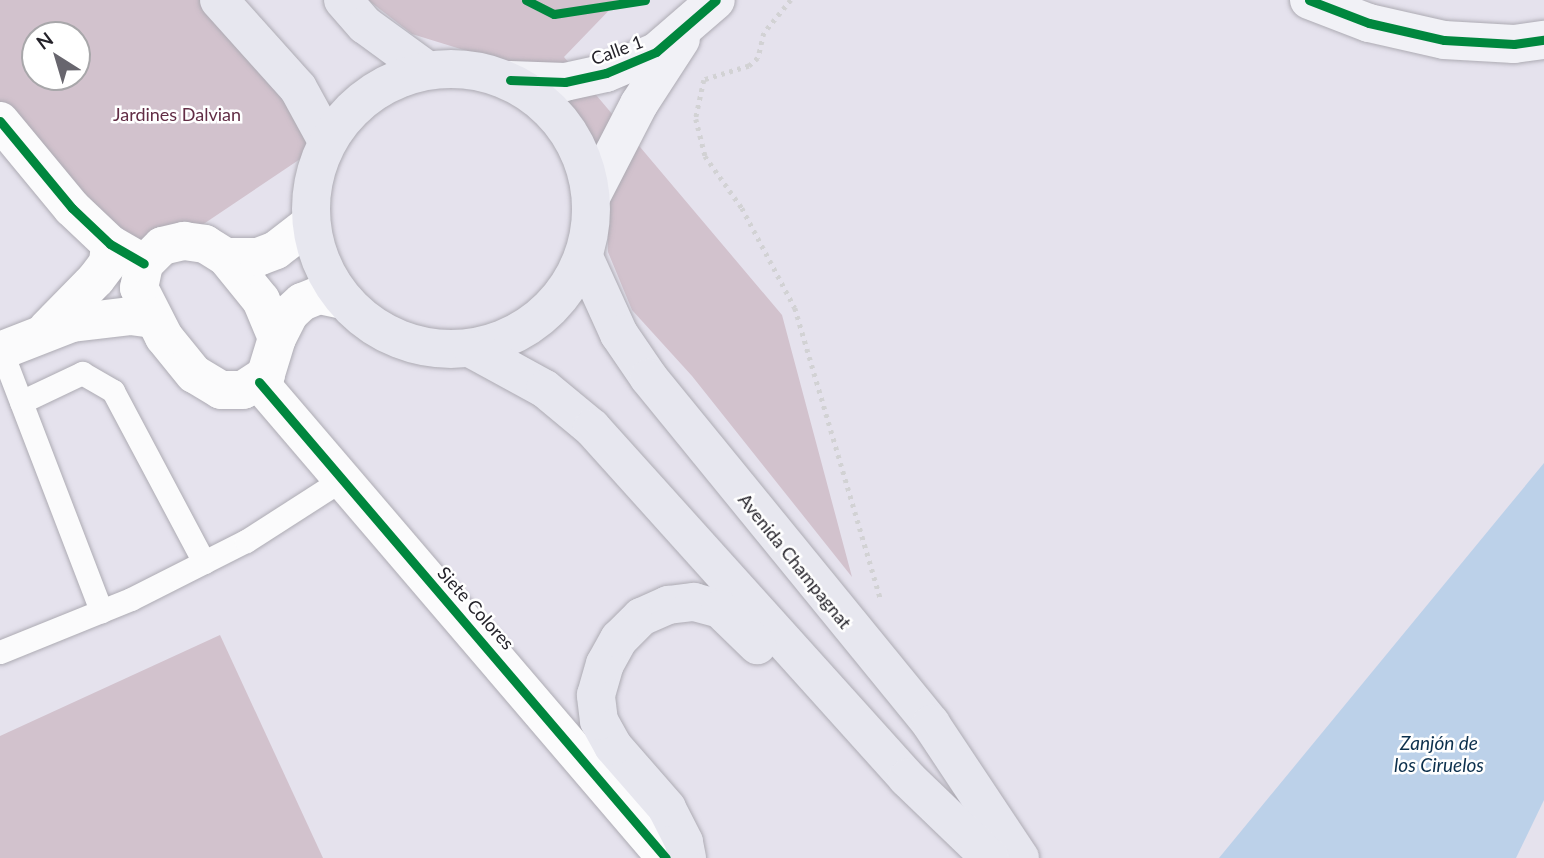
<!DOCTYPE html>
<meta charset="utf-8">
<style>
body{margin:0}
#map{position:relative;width:1544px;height:858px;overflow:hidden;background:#e5e2ed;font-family:Lato,sans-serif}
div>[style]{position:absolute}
.green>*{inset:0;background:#d2c2cd}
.water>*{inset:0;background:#bcd1e9}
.path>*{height:4.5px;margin-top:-2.25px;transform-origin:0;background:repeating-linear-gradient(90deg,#d2d2d4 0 3.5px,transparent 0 8.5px)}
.roads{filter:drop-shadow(0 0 2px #adabb3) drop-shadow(0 0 2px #adabb3)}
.lane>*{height:23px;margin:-11.5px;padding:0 11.5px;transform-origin:11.5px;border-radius:11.5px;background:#fbfbfc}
.street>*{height:38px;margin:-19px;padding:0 19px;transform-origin:19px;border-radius:19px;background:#fbfbfc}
.secondary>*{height:38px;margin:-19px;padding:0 19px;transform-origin:19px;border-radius:19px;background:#f1f1f6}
.primary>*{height:38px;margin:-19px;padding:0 19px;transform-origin:19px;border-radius:19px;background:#e7e7ef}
.primary>.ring{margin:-19px;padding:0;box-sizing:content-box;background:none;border:38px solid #e7e7ef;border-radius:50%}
.cycleway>*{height:9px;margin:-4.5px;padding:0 4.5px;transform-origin:4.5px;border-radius:4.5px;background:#00873e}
span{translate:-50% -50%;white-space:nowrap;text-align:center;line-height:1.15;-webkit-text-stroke:5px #fff;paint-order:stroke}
.street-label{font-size:18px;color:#25232a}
.park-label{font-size:18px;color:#622d45}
.water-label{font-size:19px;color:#0c304d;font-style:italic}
.north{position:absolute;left:21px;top:21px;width:70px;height:70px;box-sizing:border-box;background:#fff;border:2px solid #a8a7aa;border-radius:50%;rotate:323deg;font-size:19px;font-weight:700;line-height:28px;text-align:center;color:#25232a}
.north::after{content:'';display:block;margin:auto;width:24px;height:32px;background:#68666e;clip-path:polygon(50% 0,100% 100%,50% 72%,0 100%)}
</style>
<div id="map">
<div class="green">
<div style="clip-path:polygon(evenodd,0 0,219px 0,327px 141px,144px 264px,0 121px,0 0,35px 35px,77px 35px,77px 77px,35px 77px,35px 35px)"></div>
<div style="clip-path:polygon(368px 0,619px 0,564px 57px,782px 315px,852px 577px,692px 376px,632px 310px,608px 252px,606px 179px,587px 130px,519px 67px,412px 34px)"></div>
<div style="clip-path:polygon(220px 635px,323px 858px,0 858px,0 736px)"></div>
</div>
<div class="water">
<div style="clip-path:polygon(1544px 463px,1544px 800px,1516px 858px,1219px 858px)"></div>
</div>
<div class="path">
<div style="left:791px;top:0;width:43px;rotate:129.3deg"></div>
<div style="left:764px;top:33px;width:26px;rotate:103deg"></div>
<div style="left:758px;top:58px;width:12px;rotate:138deg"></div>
<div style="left:749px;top:66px;width:47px;rotate:162.7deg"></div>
<div style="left:704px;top:80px;width:40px;rotate:102deg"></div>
<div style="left:696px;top:119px;width:38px;rotate:76deg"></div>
<div style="left:705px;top:156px;width:64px;rotate:54.6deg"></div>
<div style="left:742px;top:208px;width:113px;rotate:62.1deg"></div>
<div style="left:795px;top:308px;width:304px;rotate:73.6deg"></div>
</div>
<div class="roads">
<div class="lane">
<div style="left:1px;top:350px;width:280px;rotate:69deg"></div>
<div style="left:21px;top:402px;width:68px;rotate:-25.4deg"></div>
<div style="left:82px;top:373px;width:36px;rotate:30deg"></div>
<div style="left:113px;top:391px;width:194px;rotate:62deg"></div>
<div style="left:0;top:652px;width:141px;rotate:-22deg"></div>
<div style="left:131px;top:599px;width:129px;rotate:-26.8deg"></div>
<div style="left:246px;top:541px;width:113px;rotate:-32.7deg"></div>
</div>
<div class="street">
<div style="left:0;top:121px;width:113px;rotate:50.4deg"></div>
<div style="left:72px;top:208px;width:52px;rotate:43.5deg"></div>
<div style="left:110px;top:244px;width:39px;rotate:30deg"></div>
<div style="left:184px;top:241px;width:21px;rotate:8deg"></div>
<div style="left:205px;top:244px;width:25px;rotate:32deg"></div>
<div style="left:226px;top:257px;width:55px;rotate:50.9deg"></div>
<div style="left:261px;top:300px;width:41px;rotate:67.2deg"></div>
<div style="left:277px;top:338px;width:39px;rotate:107deg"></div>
<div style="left:266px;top:375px;width:27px;rotate:147deg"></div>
<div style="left:243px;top:390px;width:22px;rotate:180deg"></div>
<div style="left:221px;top:390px;width:31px;rotate:-149deg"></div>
<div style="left:194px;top:374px;width:48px;rotate:-129deg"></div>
<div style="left:164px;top:337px;width:55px;rotate:-117deg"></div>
<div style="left:139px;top:288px;width:25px;rotate:-78deg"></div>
<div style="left:144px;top:264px;width:25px;rotate:-45deg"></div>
<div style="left:162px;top:246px;width:23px;rotate:-13deg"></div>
<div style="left:226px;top:257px;width:32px"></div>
<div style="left:258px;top:257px;width:19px;rotate:-21deg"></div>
<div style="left:276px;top:250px;width:44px;rotate:-37.6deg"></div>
<div style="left:47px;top:329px;width:70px;rotate:-45.6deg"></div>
<div style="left:96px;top:279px;width:20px;rotate:-53deg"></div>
<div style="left:108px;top:263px;width:19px;rotate:-84deg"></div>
<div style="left:277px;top:338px;width:28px;rotate:-63deg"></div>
<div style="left:290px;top:313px;width:16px;rotate:-43deg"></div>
<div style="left:302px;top:302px;width:18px;rotate:-22deg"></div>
<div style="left:319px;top:295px;width:24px;rotate:12deg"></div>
<div style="left:0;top:351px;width:77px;rotate:-21.3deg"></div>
<div style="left:72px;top:323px;width:58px;rotate:-6.9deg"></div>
<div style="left:130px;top:316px;width:23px;rotate:7deg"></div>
<div style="left:259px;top:382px;width:626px;rotate:49.47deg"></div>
</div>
<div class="secondary">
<div style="left:1309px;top:0;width:64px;rotate:21deg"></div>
<div style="left:1369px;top:23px;width:77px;rotate:12.8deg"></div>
<div style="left:1444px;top:40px;width:70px;rotate:3.3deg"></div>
<div style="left:1514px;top:44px;width:30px;rotate:-8deg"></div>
<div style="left:510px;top:80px;width:55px;rotate:2.1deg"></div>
<div style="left:565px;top:82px;width:42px;rotate:-12.4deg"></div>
<div style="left:606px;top:73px;width:54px;rotate:-22.8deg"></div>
<div style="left:656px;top:52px;width:79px;rotate:-40.9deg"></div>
<div style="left:592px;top:195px;width:102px;rotate:-62.7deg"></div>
<div style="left:639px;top:104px;width:77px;rotate:-57.1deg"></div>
</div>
<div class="primary">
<div style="left:219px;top:0;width:118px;rotate:48.1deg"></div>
<div style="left:298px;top:88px;width:60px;rotate:61.3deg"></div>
<div style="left:343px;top:0;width:33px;rotate:49deg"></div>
<div style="left:365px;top:25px;width:77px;rotate:36deg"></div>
<div class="ring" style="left:311px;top:69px;width:242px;height:242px"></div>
<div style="left:584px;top:257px;width:85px;rotate:65.6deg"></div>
<div style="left:619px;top:334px;width:53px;rotate:55.7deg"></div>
<div style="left:649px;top:378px;width:446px;rotate:50.8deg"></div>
<div style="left:931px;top:724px;width:161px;rotate:56.4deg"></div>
<div style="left:472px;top:349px;width:83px;rotate:28.7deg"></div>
<div style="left:545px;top:389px;width:61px;rotate:39.7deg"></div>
<div style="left:592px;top:428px;width:471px;rotate:48deg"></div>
<div style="left:907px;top:778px;width:115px;rotate:43.9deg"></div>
<div style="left:687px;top:858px;width:16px;rotate:-101deg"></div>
<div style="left:684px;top:842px;width:38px;rotate:-117deg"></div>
<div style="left:667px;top:808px;width:82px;rotate:-131.1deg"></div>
<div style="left:613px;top:746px;width:29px;rotate:-119deg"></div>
<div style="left:599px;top:721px;width:26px;rotate:-97deg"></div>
<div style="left:596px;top:695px;width:32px;rotate:-74deg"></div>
<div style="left:605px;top:664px;width:29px;rotate:-61deg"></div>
<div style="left:619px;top:639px;width:31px;rotate:-45deg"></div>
<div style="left:641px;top:617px;width:30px;rotate:-24deg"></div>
<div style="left:668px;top:605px;width:26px;rotate:-7deg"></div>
<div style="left:694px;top:602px;width:27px;rotate:15deg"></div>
<div style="left:720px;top:609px;width:52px;rotate:44.2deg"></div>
</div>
</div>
<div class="cycleway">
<div style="left:526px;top:0;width:31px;rotate:27deg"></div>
<div style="left:554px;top:14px;width:92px;rotate:-8.7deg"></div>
<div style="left:1309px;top:0;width:64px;rotate:21deg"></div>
<div style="left:1369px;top:23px;width:77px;rotate:12.8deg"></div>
<div style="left:1444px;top:40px;width:70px;rotate:3.3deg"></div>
<div style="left:1514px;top:44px;width:30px;rotate:-8deg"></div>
<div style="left:510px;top:80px;width:55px;rotate:2.1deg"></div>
<div style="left:565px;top:82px;width:42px;rotate:-12.4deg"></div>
<div style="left:606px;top:73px;width:54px;rotate:-22.8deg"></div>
<div style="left:656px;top:52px;width:79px;rotate:-40.9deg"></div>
<div style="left:0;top:121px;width:113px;rotate:50.4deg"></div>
<div style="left:72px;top:208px;width:52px;rotate:43.5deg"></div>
<div style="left:110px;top:244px;width:39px;rotate:30deg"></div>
<div style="left:259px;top:382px;width:626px;rotate:49.47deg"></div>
</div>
<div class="street-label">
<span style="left:617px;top:50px;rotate:-20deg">Calle 1</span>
<span style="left:795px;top:561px;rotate:51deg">Avenida Champagnat</span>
<span style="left:476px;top:608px;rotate:48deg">Siete Colores</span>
</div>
<div class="park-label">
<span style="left:177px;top:114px">Jardines Dalvian</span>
</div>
<div class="water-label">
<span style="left:1439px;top:754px">Zanjón de<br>los Ciruelos</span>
</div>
<div class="north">N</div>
</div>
